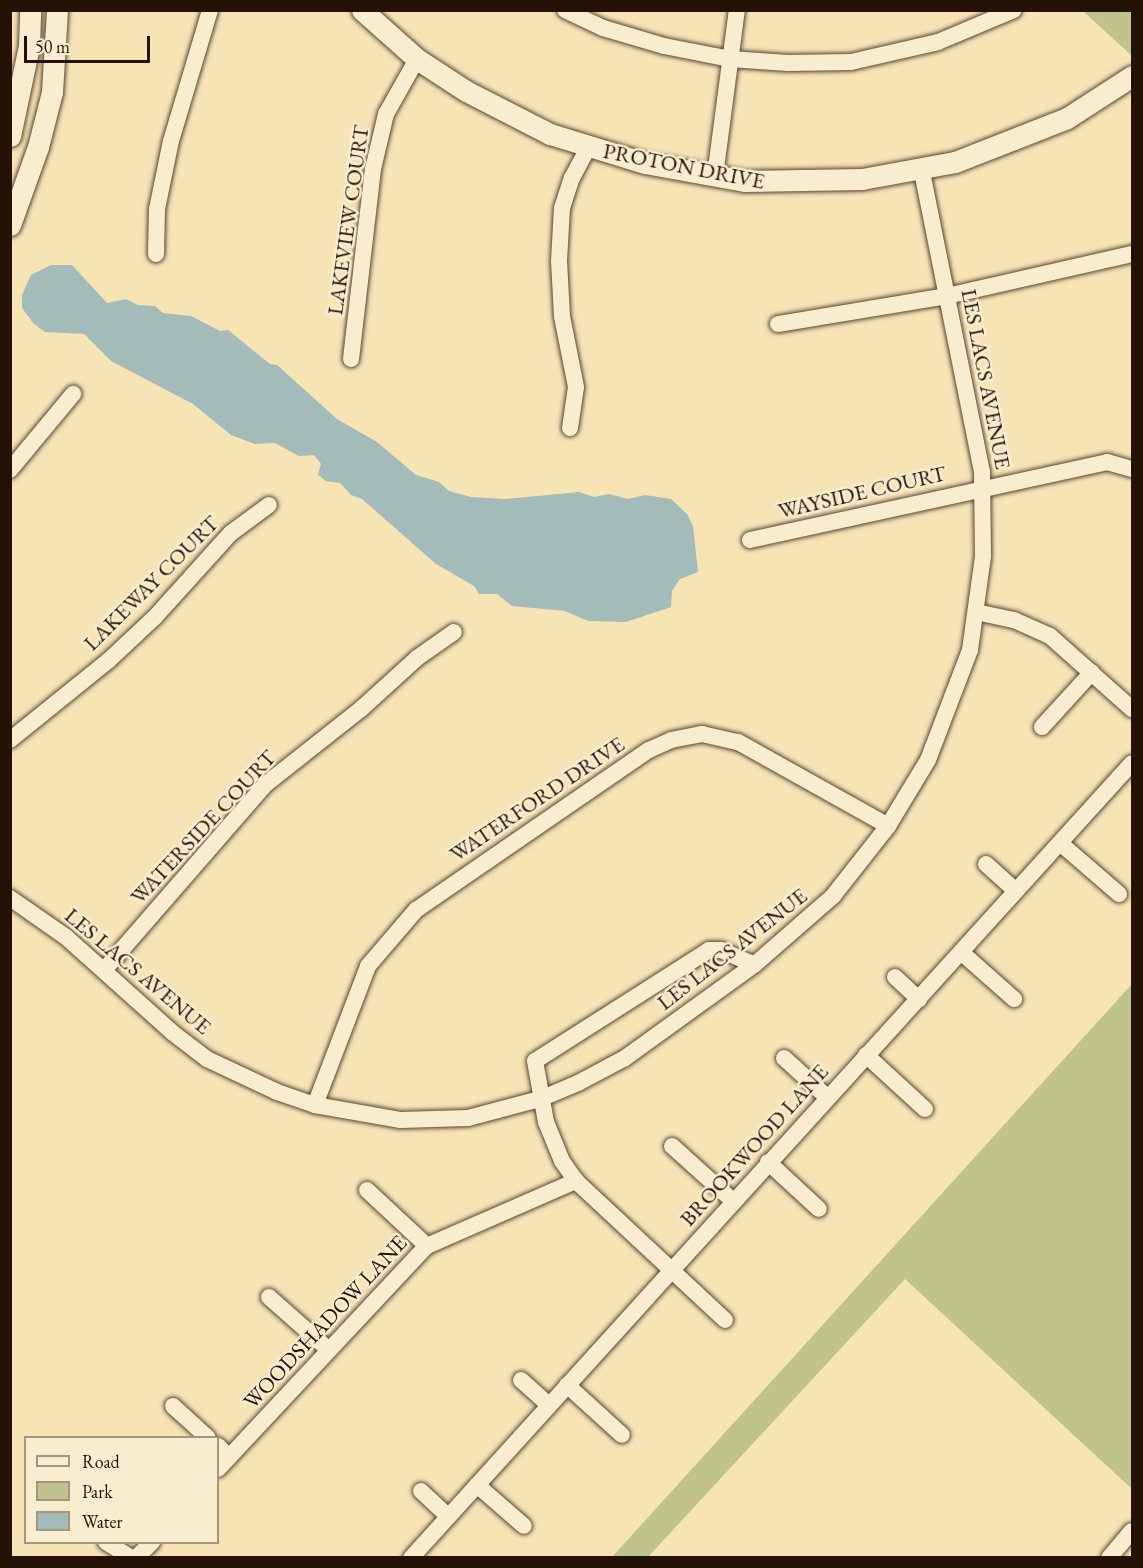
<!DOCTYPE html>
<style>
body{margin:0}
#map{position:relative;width:1143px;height:1568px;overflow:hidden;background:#f6e4b5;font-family:"EB Garamond",serif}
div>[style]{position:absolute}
.green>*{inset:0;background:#bec48c}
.water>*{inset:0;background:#a3bbb9}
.roads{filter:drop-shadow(0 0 2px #584632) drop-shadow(0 0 2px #584632)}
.minor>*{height:16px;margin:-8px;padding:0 8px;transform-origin:8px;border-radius:8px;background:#f9edcf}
.tertiary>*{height:21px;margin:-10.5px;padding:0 10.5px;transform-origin:10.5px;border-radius:10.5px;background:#f9edcf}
span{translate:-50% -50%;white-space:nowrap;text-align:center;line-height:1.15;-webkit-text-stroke:5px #f9edcf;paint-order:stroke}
.street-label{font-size:22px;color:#241206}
.frame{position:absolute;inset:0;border:12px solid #241206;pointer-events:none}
.legend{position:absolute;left:24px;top:1436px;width:195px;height:108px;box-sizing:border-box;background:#f9edcf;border:2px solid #a4957f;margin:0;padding:8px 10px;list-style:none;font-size:18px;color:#241206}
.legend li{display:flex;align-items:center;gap:12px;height:30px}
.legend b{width:30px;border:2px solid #a4957f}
.scale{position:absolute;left:24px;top:36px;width:126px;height:27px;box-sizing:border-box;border:3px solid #241206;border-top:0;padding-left:8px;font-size:18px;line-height:21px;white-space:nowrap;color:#241206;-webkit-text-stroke:4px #f9edcf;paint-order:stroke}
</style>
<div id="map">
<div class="green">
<div style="clip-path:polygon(1083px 11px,1132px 11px,1132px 56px)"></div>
<div style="clip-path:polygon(1132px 984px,1132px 1489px,905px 1279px,648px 1557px,612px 1557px)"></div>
</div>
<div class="water">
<div style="clip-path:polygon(51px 265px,72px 265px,107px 303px,126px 299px,138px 305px,155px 306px,163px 313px,191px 316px,220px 331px,228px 330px,270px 364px,277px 365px,337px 419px,377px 442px,416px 475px,439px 482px,449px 491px,471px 497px,505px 499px,579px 492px,594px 497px,609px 494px,628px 499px,645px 495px,671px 499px,687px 514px,693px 526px,698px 572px,680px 579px,672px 591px,671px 607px,626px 622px,588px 621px,565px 611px,512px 606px,497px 594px,479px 594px,474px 586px,436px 564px,362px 499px,351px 495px,340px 483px,326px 481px,318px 475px,321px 464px,314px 455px,299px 456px,275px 443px,255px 444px,231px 435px,193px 404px,111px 361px,84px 334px,45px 332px,33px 323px,22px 308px,22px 295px,31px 275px)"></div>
</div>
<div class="roads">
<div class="minor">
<div style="left:565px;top:10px;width:42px;rotate:25.3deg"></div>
<div style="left:603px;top:28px;width:64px;rotate:16.4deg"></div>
<div style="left:664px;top:46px;width:67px;rotate:11.1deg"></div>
<div style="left:730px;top:59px;width:58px;rotate:3.9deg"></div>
<div style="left:788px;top:63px;width:63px;rotate:-0.9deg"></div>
<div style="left:851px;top:62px;width:89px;rotate:-12.9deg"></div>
<div style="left:938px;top:42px;width:82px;rotate:-22.8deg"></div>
<div style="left:715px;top:176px;width:167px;rotate:-82.5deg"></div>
<div style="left:156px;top:254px;width:45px;rotate:-88.7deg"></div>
<div style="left:157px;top:209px;width:69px;rotate:-78.4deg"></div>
<div style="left:171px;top:141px;width:137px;rotate:-73.4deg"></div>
<div style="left:778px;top:324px;width:171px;rotate:-9.4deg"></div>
<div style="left:947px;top:296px;width:190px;rotate:-12.8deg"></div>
<div style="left:351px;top:359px;width:191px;rotate:-83.4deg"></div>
<div style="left:373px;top:169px;width:57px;rotate:-76.7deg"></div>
<div style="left:386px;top:114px;width:63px;rotate:-60.6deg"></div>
<div style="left:570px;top:428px;width:41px;rotate:-81.7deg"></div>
<div style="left:576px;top:387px;width:72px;rotate:-101.2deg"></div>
<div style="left:562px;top:316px;width:55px;rotate:-93.1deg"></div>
<div style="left:559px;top:261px;width:53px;rotate:-86.8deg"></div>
<div style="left:562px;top:208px;width:32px;rotate:-72deg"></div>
<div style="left:572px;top:178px;width:34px;rotate:-62deg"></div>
<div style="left:10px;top:470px;width:99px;rotate:-50.3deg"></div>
<div style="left:750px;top:540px;width:365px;rotate:-12.3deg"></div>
<div style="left:1107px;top:462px;width:26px;rotate:16deg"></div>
<div style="left:976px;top:612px;width:39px;rotate:12deg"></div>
<div style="left:1014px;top:620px;width:39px;rotate:24deg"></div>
<div style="left:1050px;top:636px;width:110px;rotate:41.7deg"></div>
<div style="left:1042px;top:727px;width:74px;rotate:-47.7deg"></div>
<div style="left:10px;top:740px;width:126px;rotate:-38.9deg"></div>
<div style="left:108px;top:661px;width:64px;rotate:-43.1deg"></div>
<div style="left:155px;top:617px;width:113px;rotate:-47.9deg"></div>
<div style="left:231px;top:533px;width:47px;rotate:-36.4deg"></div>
<div style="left:1060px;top:843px;width:78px;rotate:40.8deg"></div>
<div style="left:986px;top:864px;width:40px;rotate:42deg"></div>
<div style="left:10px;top:898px;width:68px;rotate:34.9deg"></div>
<div style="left:66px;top:937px;width:144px;rotate:41.9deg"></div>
<div style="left:173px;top:1033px;width:43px;rotate:37.4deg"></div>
<div style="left:207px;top:1059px;width:77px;rotate:25.2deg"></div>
<div style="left:277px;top:1092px;width:40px;rotate:18.9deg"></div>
<div style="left:315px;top:1105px;width:86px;rotate:10deg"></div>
<div style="left:400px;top:1120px;width:68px;rotate:-1.7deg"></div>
<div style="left:468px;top:1118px;width:74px;rotate:-14.8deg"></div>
<div style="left:540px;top:1099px;width:41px;rotate:-22.8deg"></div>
<div style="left:578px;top:1083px;width:53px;rotate:-28deg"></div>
<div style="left:625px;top:1058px;width:159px;rotate:-35.8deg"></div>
<div style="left:754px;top:965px;width:105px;rotate:-41.1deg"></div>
<div style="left:833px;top:896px;width:89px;rotate:-51.8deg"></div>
<div style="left:888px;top:826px;width:77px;rotate:-58.8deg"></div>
<div style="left:928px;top:760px;width:118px;rotate:-69.1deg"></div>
<div style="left:970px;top:650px;width:95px;rotate:-82.1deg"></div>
<div style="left:983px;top:556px;width:84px;rotate:-90.7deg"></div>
<div style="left:982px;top:472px;width:307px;rotate:-101.3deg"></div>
<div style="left:961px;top:952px;width:71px;rotate:41.6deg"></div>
<div style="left:105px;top:969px;width:245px;rotate:-49deg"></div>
<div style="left:266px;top:784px;width:121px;rotate:-38.3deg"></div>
<div style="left:361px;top:709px;width:76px;rotate:-42.3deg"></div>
<div style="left:417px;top:658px;width:45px;rotate:-35.1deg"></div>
<div style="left:895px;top:977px;width:33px;rotate:43deg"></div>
<div style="left:866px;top:1055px;width:80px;rotate:42.5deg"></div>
<div style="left:784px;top:1058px;width:58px;rotate:42.2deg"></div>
<div style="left:315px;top:1105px;width:149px;rotate:-69.1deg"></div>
<div style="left:368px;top:966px;width:74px;rotate:-49.4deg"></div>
<div style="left:416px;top:910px;width:283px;rotate:-34.5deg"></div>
<div style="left:649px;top:750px;width:24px;rotate:-24deg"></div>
<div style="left:671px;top:740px;width:32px;rotate:-11deg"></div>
<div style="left:702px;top:734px;width:37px;rotate:13deg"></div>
<div style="left:738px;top:742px;width:172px;rotate:29.2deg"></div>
<div style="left:672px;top:1146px;width:82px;rotate:42deg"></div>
<div style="left:768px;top:1162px;width:69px;rotate:42.7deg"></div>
<div style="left:367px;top:1190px;width:82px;rotate:43deg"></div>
<div style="left:269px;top:1297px;width:80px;rotate:41.5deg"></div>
<div style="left:725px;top:1320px;width:204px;rotate:-137deg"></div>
<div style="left:576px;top:1181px;width:24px;rotate:-125deg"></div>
<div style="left:562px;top:1161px;width:42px;rotate:-112.3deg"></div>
<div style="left:546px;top:1122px;width:62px;rotate:-100.2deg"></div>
<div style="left:535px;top:1061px;width:206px;rotate:-32.5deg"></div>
<div style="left:709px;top:950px;width:12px"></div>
<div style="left:721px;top:950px;width:36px;rotate:24deg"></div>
<div style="left:521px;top:1380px;width:38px;rotate:42deg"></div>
<div style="left:567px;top:1385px;width:74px;rotate:42.3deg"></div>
<div style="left:173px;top:1406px;width:47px;rotate:42.4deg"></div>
<div style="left:218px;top:1446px;width:16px;rotate:45deg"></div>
<div style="left:218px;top:1469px;width:306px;rotate:-46.9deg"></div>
<div style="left:427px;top:1246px;width:163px;rotate:-23.6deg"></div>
<div style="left:477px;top:1485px;width:62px;rotate:41.1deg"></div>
<div style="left:421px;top:1491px;width:37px;rotate:43deg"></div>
<div style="left:106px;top:1542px;width:31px;rotate:32deg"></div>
<div style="left:136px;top:1558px;width:23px;rotate:-45deg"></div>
<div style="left:411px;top:1558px;width:1073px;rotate:-47.79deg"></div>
<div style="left:1109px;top:1558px;width:35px;rotate:-50deg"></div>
</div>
<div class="tertiary">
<div style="left:362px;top:10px;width:74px;rotate:41.7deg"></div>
<div style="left:417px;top:59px;width:59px;rotate:33.1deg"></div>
<div style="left:466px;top:91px;width:94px;rotate:27.1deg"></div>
<div style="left:550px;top:134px;width:99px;rotate:17deg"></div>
<div style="left:645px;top:163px;width:102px;rotate:10.2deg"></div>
<div style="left:745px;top:181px;width:117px;rotate:-1deg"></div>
<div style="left:862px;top:179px;width:95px;rotate:-10.4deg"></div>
<div style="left:955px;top:162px;width:120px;rotate:-21.4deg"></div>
<div style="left:1067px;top:118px;width:77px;rotate:-32.9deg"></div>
<div style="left:10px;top:136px;width:92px;rotate:-78.1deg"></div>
<div style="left:29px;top:46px;width:36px;rotate:-88deg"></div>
<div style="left:10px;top:225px;width:83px;rotate:-70.3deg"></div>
<div style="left:38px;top:147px;width:57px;rotate:-75.7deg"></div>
<div style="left:52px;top:92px;width:82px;rotate:-86.5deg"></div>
</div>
</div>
<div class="street-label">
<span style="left:684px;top:166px;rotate:11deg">PROTON DRIVE</span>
<span style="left:348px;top:220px;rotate:-82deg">LAKEVIEW COURT</span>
<span style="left:986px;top:379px;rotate:79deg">LES LACS AVENUE</span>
<span style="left:862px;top:492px;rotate:-13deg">WAYSIDE COURT</span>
<span style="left:151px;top:583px;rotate:-45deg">LAKEWAY COURT</span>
<span style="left:537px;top:799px;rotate:-34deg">WATERFORD DRIVE</span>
<span style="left:203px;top:827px;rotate:-47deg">WATERSIDE COURT</span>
<span style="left:732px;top:949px;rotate:-38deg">LES LACS AVENUE</span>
<span style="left:138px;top:971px;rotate:40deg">LES LACS AVENUE</span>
<span style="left:754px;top:1145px;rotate:-48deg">BROOKWOOD LANE</span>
<span style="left:325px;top:1322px;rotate:-47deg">WOODSHADOW LANE</span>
</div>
<div class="frame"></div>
<ul class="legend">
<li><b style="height:8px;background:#f9edcf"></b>Road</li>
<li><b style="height:16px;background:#bec48c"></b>Park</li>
<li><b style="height:16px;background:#a3bbb9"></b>Water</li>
</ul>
<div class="scale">50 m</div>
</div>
